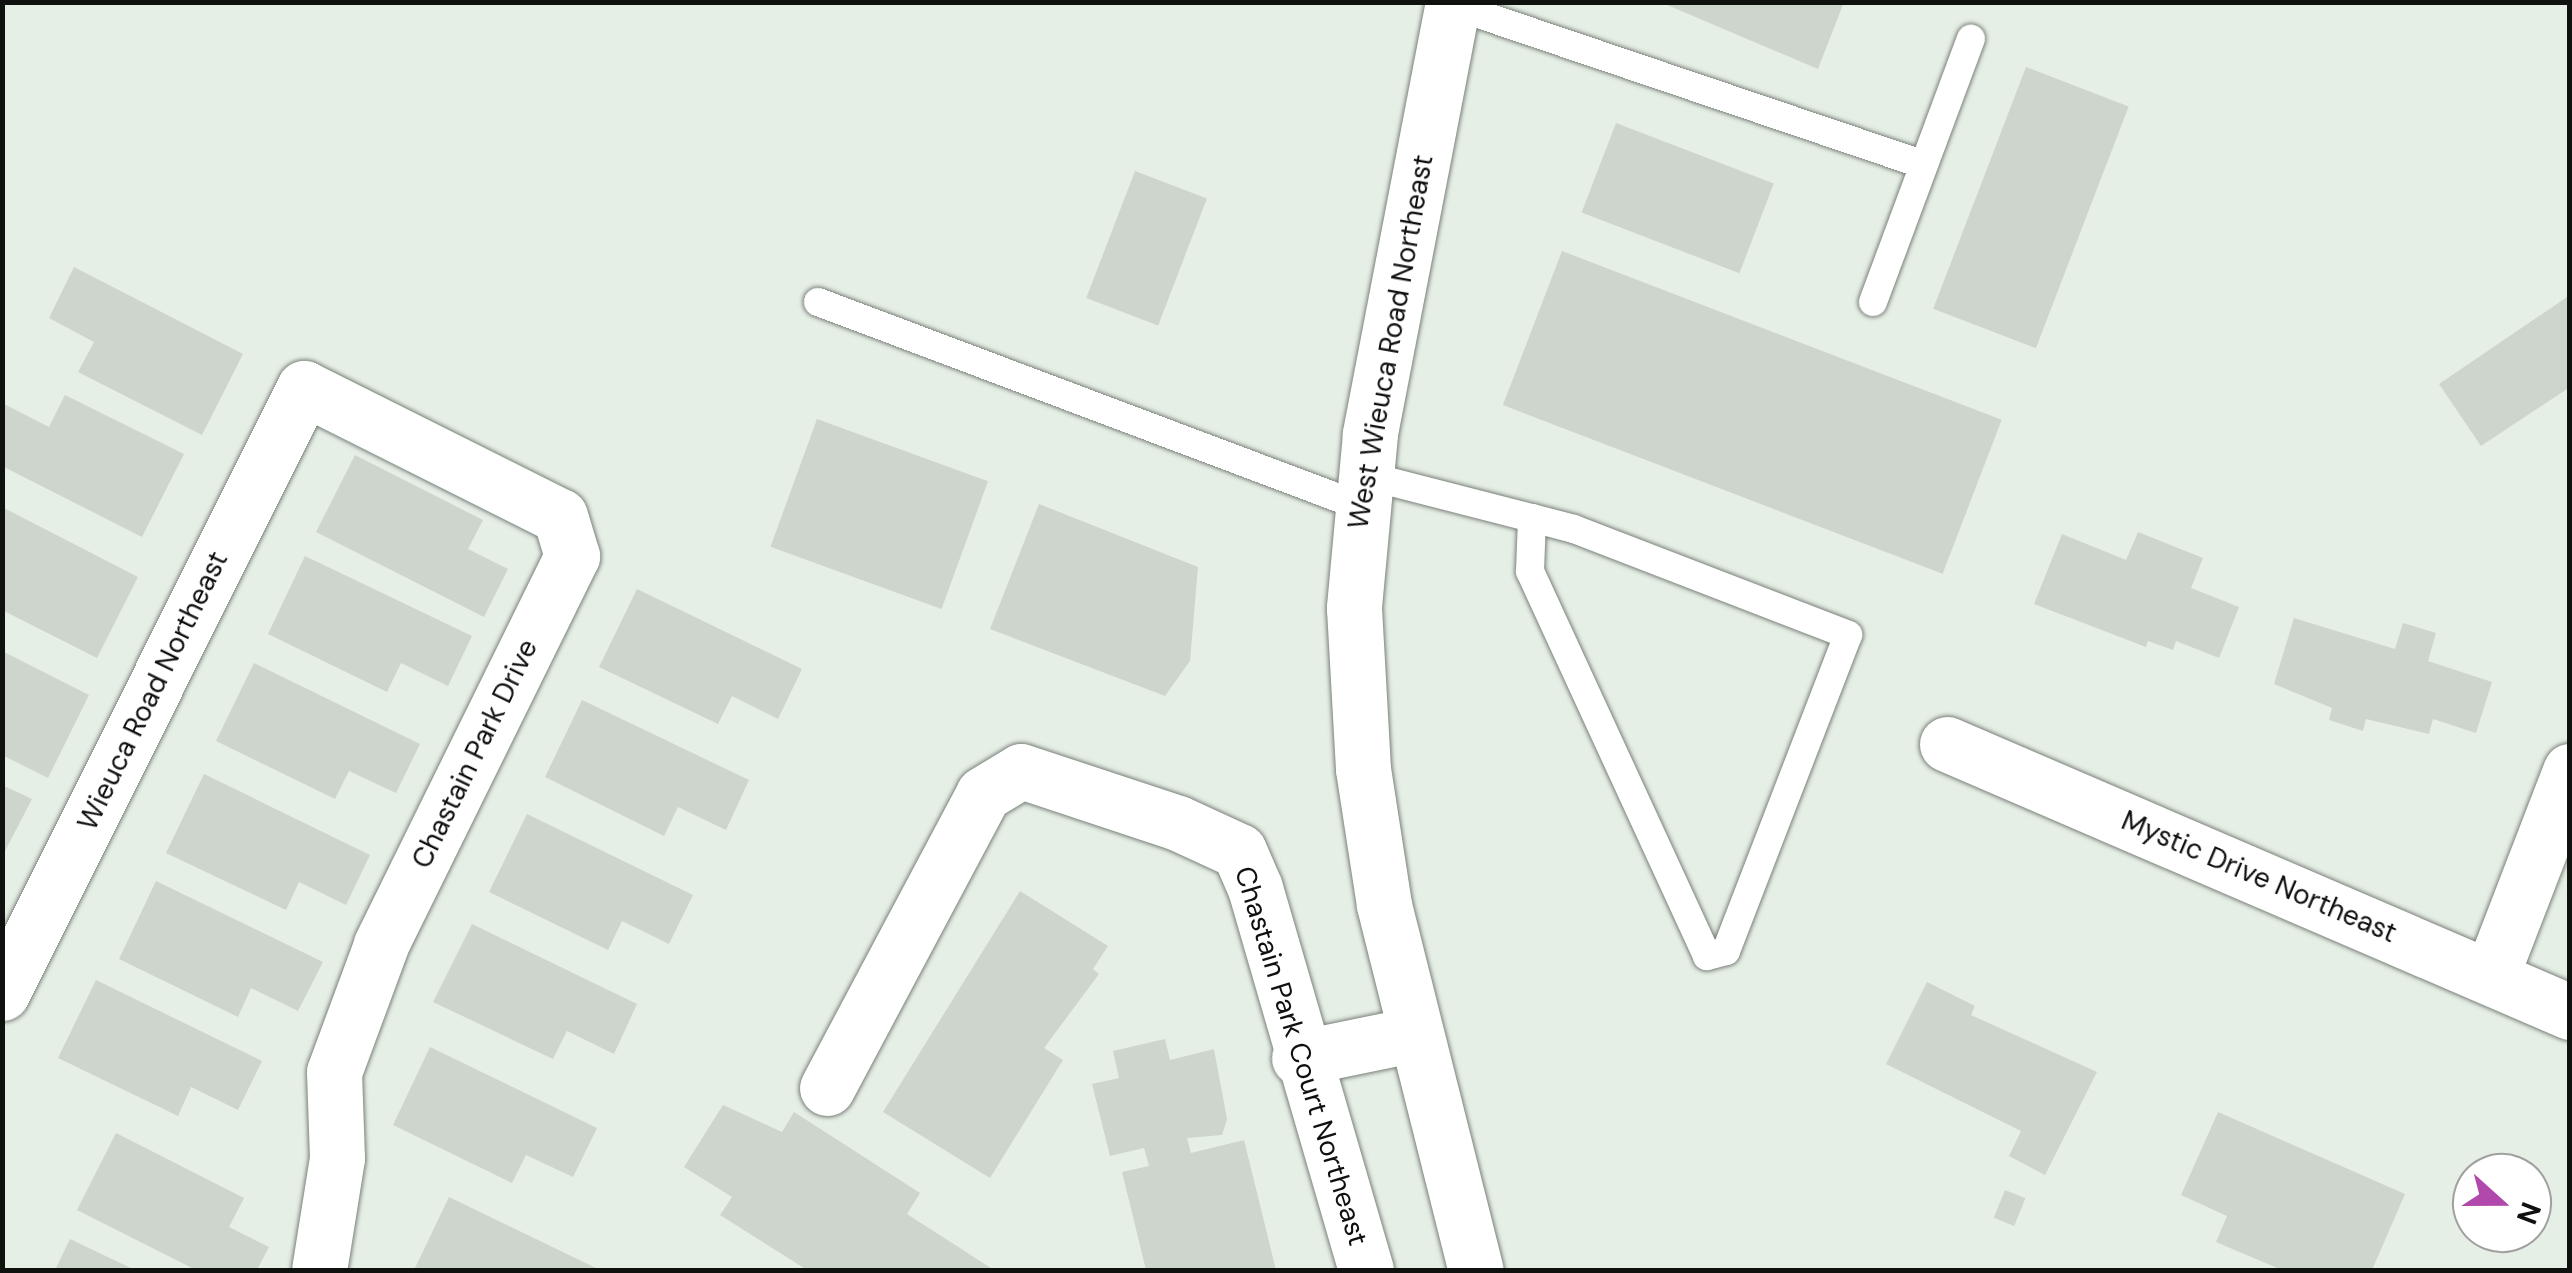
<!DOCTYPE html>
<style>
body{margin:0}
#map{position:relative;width:2572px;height:1273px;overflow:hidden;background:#e6efe6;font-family:"DM Sans",sans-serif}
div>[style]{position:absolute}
.building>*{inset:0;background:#cdd5cd;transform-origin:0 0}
.roads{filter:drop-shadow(0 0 2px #7a817a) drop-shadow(0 0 2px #7a817a)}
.service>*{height:28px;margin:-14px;padding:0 14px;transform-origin:14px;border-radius:14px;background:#fff}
.minor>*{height:55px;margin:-27.5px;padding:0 27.5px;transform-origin:27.5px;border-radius:27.5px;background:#fff}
.tertiary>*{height:55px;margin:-27.5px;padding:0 27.5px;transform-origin:27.5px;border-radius:27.5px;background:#fff}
span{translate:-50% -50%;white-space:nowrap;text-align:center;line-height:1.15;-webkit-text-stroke:9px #fff;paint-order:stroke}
.street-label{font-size:28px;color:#0e110e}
.frame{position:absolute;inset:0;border:5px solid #0e110e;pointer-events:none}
.north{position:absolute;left:2452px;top:1153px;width:100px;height:100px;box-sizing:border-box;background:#fff;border:2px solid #9fa09f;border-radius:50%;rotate:111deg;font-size:28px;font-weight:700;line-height:40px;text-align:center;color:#0e110e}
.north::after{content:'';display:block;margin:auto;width:35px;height:45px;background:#b148ab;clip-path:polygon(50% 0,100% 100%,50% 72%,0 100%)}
</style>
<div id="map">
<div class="building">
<div style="clip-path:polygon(1660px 2px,1844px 2px,1818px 69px)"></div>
<div style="left:2026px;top:67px;width:110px;height:259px;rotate:21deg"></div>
<div style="left:1616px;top:123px;width:169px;height:96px;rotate:21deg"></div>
<div style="left:1135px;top:171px;width:77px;height:136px;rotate:21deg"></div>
<div style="left:1562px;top:251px;width:471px;height:165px;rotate:21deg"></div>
<div style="clip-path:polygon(74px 267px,243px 354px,202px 435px,78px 372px,94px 342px,49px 318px)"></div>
<div style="clip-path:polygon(2570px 295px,2570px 387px,2481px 446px,2439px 384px)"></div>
<div style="clip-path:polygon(65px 395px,184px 454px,142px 537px,2px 466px,2px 403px,49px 427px)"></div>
<div style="left:817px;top:419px;width:182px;height:136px;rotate:20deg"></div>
<div style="clip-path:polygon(355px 455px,483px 520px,468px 549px,508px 569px,484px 617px,316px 532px)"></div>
<div style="clip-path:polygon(1039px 504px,1198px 567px,1190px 661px,1165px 696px,990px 629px)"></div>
<div style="clip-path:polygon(2px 507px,138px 577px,97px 658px,2px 610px)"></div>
<div style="clip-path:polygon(2138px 532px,2203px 558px,2191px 588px,2239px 607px,2219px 658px,2176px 641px,2173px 650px,2148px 641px,2146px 647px,2034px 604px,2062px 534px,2126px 560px)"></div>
<div style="clip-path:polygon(305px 556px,472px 636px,448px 686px,401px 663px,387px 692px,268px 634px)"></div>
<div style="clip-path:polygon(637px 589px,802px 669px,778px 719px,732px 696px,718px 724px,599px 667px)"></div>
<div style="clip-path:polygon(2294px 618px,2395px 649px,2403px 623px,2436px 633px,2428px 661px,2492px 682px,2476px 733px,2433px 719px,2429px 734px,2366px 719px,2363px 731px,2329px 720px,2332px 708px,2274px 684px)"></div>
<div style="clip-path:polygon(2px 651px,89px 695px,48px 778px,2px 755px)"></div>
<div style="clip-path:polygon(254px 663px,420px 744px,396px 793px,349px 771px,335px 799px,216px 741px)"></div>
<div style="clip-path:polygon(582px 700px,749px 780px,726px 830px,678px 807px,664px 836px,545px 777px)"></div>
<div style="clip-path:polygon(204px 774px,370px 855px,346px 905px,299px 882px,286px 910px,166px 853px)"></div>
<div style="clip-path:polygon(2px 785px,32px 799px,2px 857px)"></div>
<div style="clip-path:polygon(527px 814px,693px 895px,669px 944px,622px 921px,608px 950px,489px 892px)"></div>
<div style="clip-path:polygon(156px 881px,323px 962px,298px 1011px,251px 988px,238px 1017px,119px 959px)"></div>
<div style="clip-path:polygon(1020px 891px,1108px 946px,1093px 969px,1099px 974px,1044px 1048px,1063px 1060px,990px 1178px,883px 1112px)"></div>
<div style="clip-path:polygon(472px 924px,637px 1004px,614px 1054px,567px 1031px,553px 1059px,433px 1002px)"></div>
<div style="clip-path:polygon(96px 980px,262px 1061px,238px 1110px,191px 1087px,178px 1116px,58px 1058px)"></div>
<div style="clip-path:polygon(1927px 982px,1975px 1006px,1971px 1015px,2097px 1072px,2045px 1175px,2009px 1156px,2021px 1131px,1886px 1064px)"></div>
<div style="clip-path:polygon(1165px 1039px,1170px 1060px,1214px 1049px,1227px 1119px,1222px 1135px,1187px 1138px,1191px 1153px,1244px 1140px,1276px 1270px,1146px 1270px,1122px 1172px,1149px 1166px,1144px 1148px,1110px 1156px,1092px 1084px,1119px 1078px,1113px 1051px)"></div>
<div style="clip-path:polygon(430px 1047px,597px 1128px,573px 1177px,526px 1155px,512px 1183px,393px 1125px)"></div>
<div style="clip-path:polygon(723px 1105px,782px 1132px,794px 1112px,920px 1193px,907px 1214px,994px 1270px,807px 1270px,720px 1215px,732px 1197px,684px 1167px)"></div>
<div style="clip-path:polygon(2218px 1112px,2405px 1194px,2372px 1270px,2282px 1270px,2216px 1242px,2227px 1216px,2181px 1195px)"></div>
<div style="clip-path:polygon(116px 1133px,244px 1198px,229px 1227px,269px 1247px,257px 1270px,196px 1270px,77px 1210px)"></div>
<div style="left:2005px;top:1190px;width:22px;height:30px;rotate:22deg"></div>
<div style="clip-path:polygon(449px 1197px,600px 1270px,414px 1270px)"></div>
<div style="clip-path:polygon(70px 1239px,135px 1270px,55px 1270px)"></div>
</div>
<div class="roads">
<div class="service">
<div style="left:1452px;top:5px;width:498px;rotate:18.7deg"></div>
<div style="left:818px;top:302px;width:579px;rotate:20.63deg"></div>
<div style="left:1873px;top:302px;width:281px;rotate:-69.6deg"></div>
<div style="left:1364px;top:475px;width:173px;rotate:14.4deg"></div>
<div style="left:1532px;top:518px;width:43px;rotate:14.7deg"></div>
<div style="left:1574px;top:529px;width:294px;rotate:21.1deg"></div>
<div style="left:1848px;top:635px;width:339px;rotate:111.1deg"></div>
<div style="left:1726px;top:951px;width:20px;rotate:165deg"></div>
<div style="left:1707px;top:956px;width:424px;rotate:-114.7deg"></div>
<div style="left:1530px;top:571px;width:53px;rotate:-87.8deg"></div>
</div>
<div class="minor">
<div style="left:1947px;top:744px;width:678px;rotate:23.28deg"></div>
<div style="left:2491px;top:976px;width:220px;rotate:-68.9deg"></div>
<div style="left:2px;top:993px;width:676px;rotate:-63.47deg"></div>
<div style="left:304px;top:388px;width:286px;rotate:26.6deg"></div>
<div style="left:560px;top:516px;width:42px;rotate:73.3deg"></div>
<div style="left:572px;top:556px;width:433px;rotate:116.2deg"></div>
<div style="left:381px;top:945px;width:135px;rotate:110.3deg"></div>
<div style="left:334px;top:1072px;width:86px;rotate:88deg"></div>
<div style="left:337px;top:1158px;width:113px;rotate:99.1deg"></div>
<div style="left:1299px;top:1058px;width:119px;rotate:-11.6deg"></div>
<div style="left:827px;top:1088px;width:333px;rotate:-62deg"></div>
<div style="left:983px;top:794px;width:44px;rotate:-31.2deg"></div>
<div style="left:1021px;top:771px;width:165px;rotate:18.3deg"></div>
<div style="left:1178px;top:823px;width:67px;rotate:24.7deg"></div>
<div style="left:1239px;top:851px;width:40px;rotate:66.6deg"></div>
<div style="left:1255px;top:888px;width:398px;rotate:73.8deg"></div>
</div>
<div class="tertiary">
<div style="left:1453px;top:2px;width:440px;rotate:100.9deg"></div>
<div style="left:1370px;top:434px;width:175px;rotate:95.3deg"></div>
<div style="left:1354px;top:608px;width:161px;rotate:86.8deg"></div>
<div style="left:1363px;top:769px;width:138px;rotate:81.2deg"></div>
<div style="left:1384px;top:905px;width:376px;rotate:75.9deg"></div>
</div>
</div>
<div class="street-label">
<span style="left:1391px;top:342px;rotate:-80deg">West Wieuca Road Northeast</span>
<span style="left:153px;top:691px;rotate:-64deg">Wieuca Road Northeast</span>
<span style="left:475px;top:754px;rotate:-64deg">Chastain Park Drive</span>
<span style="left:2259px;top:877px;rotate:23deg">Mystic Drive Northeast</span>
<span style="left:1301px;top:1056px;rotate:73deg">Chastain Park Court Northeast</span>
</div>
<div class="frame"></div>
<div class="north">N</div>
</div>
